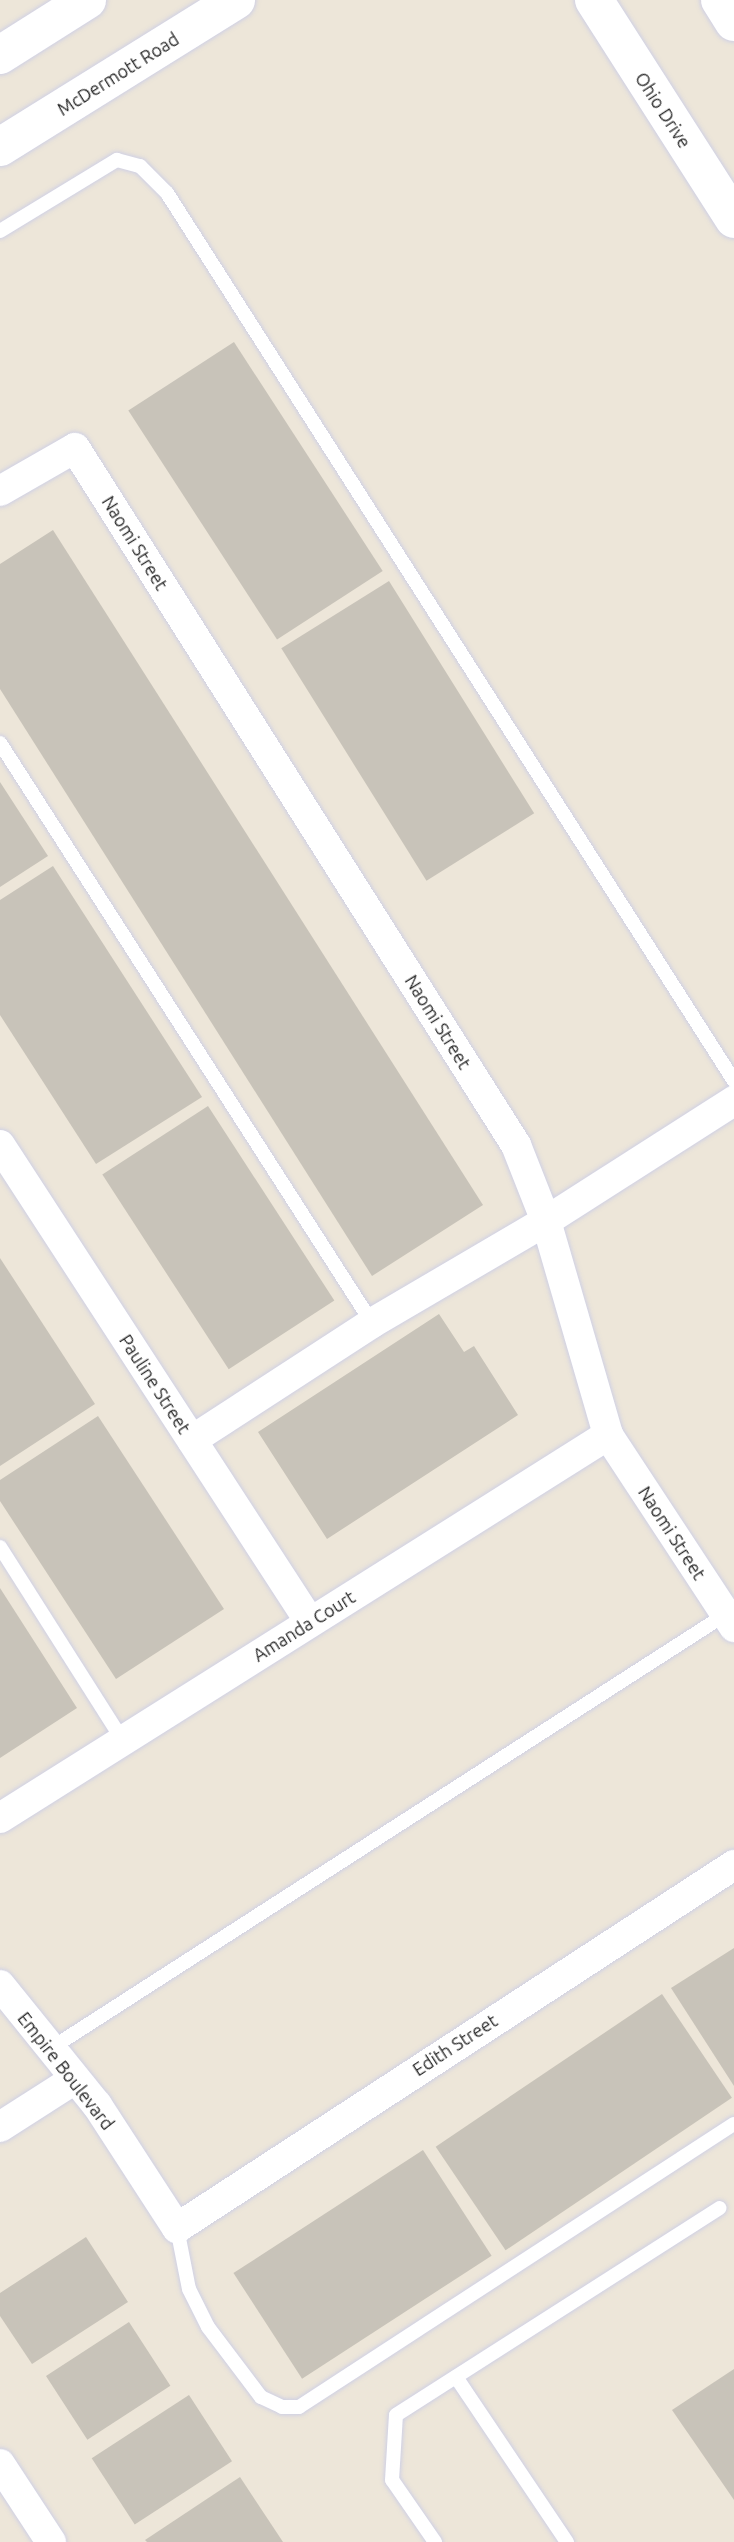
<!DOCTYPE html>
<style>
body{margin:0}
#map{position:relative;width:734px;height:2542px;overflow:hidden;background:#ede6d9;font-family:Ubuntu,sans-serif}
div>[style]{position:absolute}
.building>*{inset:0;background:#c8c3b9;transform-origin:0 0}
.roads{filter:drop-shadow(0 0 2px #cfd0e4) drop-shadow(0 0 2px #cfd0e4)}
.service>*{height:14px;margin:-7px;padding:0 7px;transform-origin:7px;border-radius:7px;background:#fff}
.minor>*{height:30px;margin:-15px;padding:0 15px;transform-origin:15px;border-radius:15px;background:#fff}
.secondary>*{height:38px;margin:-19px;padding:0 19px;transform-origin:19px;border-radius:19px;background:#fff}
span{translate:-50% -50%;white-space:nowrap;text-align:center;line-height:1.15;-webkit-text-stroke:5px #fff;paint-order:stroke}
.street-label{font-size:18px;color:#292929}
</style>
<div id="map">
<div class="building">
<div style="left:234px;top:342px;width:273px;height:126px;rotate:57deg"></div>
<div style="clip-path:polygon(53px 530px,483px 1205px,372px 1276px,0 689px,0 564px)"></div>
<div style="left:389px;top:581px;width:274px;height:127px;rotate:58deg"></div>
<div style="clip-path:polygon(0 782px,48px 856px,0 887px)"></div>
<div style="clip-path:polygon(53px 866px,202px 1097px,96px 1164px,0 1015px,0 900px)"></div>
<div style="left:208px;top:1106px;width:232px;height:126px;rotate:57deg"></div>
<div style="clip-path:polygon(0 1258px,95px 1404px,0 1466px)"></div>
<div style="clip-path:polygon(439px 1314px,464px 1352px,474px 1346px,518px 1415px,327px 1539px,258px 1432px)"></div>
<div style="clip-path:polygon(98px 1416px,224px 1609px,116px 1679px,0 1501px,0 1480px)"></div>
<div style="clip-path:polygon(0 1588px,77px 1708px,0 1758px)"></div>
<div style="clip-path:polygon(734px 1948px,734px 2086px,671px 1988px)"></div>
<div style="left:662px;top:1994px;width:125px;height:273px;rotate:56deg"></div>
<div style="left:423px;top:2150px;width:126px;height:226px;rotate:57deg"></div>
<div style="clip-path:polygon(86px 2237px,128px 2302px,32px 2364px,0 2316px,0 2293px)"></div>
<div style="left:129px;top:2322px;width:76px;height:99px;rotate:57deg"></div>
<div style="clip-path:polygon(734px 2369px,734px 2500px,672px 2410px)"></div>
<div style="left:189px;top:2395px;width:79px;height:116px;rotate:57deg"></div>
<div style="clip-path:polygon(240px 2477px,283px 2542px,147px 2542px,145px 2540px)"></div>
</div>
<div class="roads">
<div class="service">
<div style="left:0;top:231px;width:137px;rotate:-31.3deg"></div>
<div style="left:117px;top:160px;width:24px;rotate:15deg"></div>
<div style="left:140px;top:166px;width:38px;rotate:45deg"></div>
<div style="left:167px;top:193px;width:1054px;rotate:57.44deg"></div>
<div style="left:0;top:743px;width:689px;rotate:57.32deg"></div>
<div style="left:0;top:1547px;width:230px;rotate:57.6deg"></div>
<div style="left:50px;top:2049px;width:804px;rotate:-32.76deg"></div>
<div style="left:177px;top:2228px;width:62px;rotate:78.9deg"></div>
<div style="left:189px;top:2289px;width:42px;rotate:63.4deg"></div>
<div style="left:208px;top:2327px;width:88px;rotate:52.9deg"></div>
<div style="left:261px;top:2397px;width:23px;rotate:25deg"></div>
<div style="left:282px;top:2407px;width:17px"></div>
<div style="left:299px;top:2407px;width:519px;rotate:-33.05deg"></div>
<div style="left:456px;top:2377px;width:199px;rotate:56.1deg"></div>
<div style="left:435px;top:2542px;width:75px;rotate:-124.7deg"></div>
<div style="left:392px;top:2480px;width:65px;rotate:-86.5deg"></div>
<div style="left:396px;top:2415px;width:384px;rotate:-32.6deg"></div>
</div>
<div class="minor">
<div style="left:0;top:491px;width:86px;rotate:-29.8deg"></div>
<div style="left:75px;top:448px;width:825px;rotate:57.68deg"></div>
<div style="left:516px;top:1145px;width:82px;rotate:68.5deg"></div>
<div style="left:546px;top:1221px;width:223px;rotate:73.8deg"></div>
<div style="left:608px;top:1435px;width:230px;rotate:56.7deg"></div>
<div style="left:0;top:1145px;width:569px;rotate:56.98deg"></div>
<div style="left:192px;top:1440px;width:215px;rotate:-33deg"></div>
<div style="left:372px;top:1323px;width:202px;rotate:-30.4deg"></div>
<div style="left:546px;top:1221px;width:223px;rotate:-32.6deg"></div>
<div style="left:0;top:1818px;width:719px;rotate:-32.21deg"></div>
<div style="left:0;top:1985px;width:154px;rotate:51.1deg"></div>
<div style="left:97px;top:2105px;width:147px;rotate:57deg"></div>
<div style="left:177px;top:2228px;width:665px;rotate:-33.09deg"></div>
<div style="left:0;top:2127px;width:89px;rotate:-32.6deg"></div>
<div style="left:0;top:2464px;width:93px;rotate:56.8deg"></div>
</div>
<div class="secondary">
<div style="left:594px;top:0;width:260px;rotate:57.4deg"></div>
<div style="left:720px;top:0;width:26px;rotate:58deg"></div>
<div style="left:0;top:55px;width:103px;rotate:-32.3deg"></div>
<div style="left:0;top:147px;width:278px;rotate:-31.9deg"></div>
</div>
</div>
<div class="street-label">
<span style="left:118px;top:74px;rotate:-32deg">McDermott Road</span>
<span style="left:663px;top:110px;rotate:57deg">Ohio Drive</span>
<span style="left:135px;top:543px;rotate:58deg">Naomi Street</span>
<span style="left:438px;top:1022px;rotate:58deg">Naomi Street</span>
<span style="left:155px;top:1384px;rotate:57deg">Pauline Street</span>
<span style="left:672px;top:1533px;rotate:57deg">Naomi Street</span>
<span style="left:304px;top:1626px;rotate:-32deg">Amanda Court</span>
<span style="left:455px;top:2045px;rotate:-33deg">Edith Street</span>
<span style="left:66px;top:2071px;rotate:52deg">Empire Boulevard</span>
</div>
</div>
